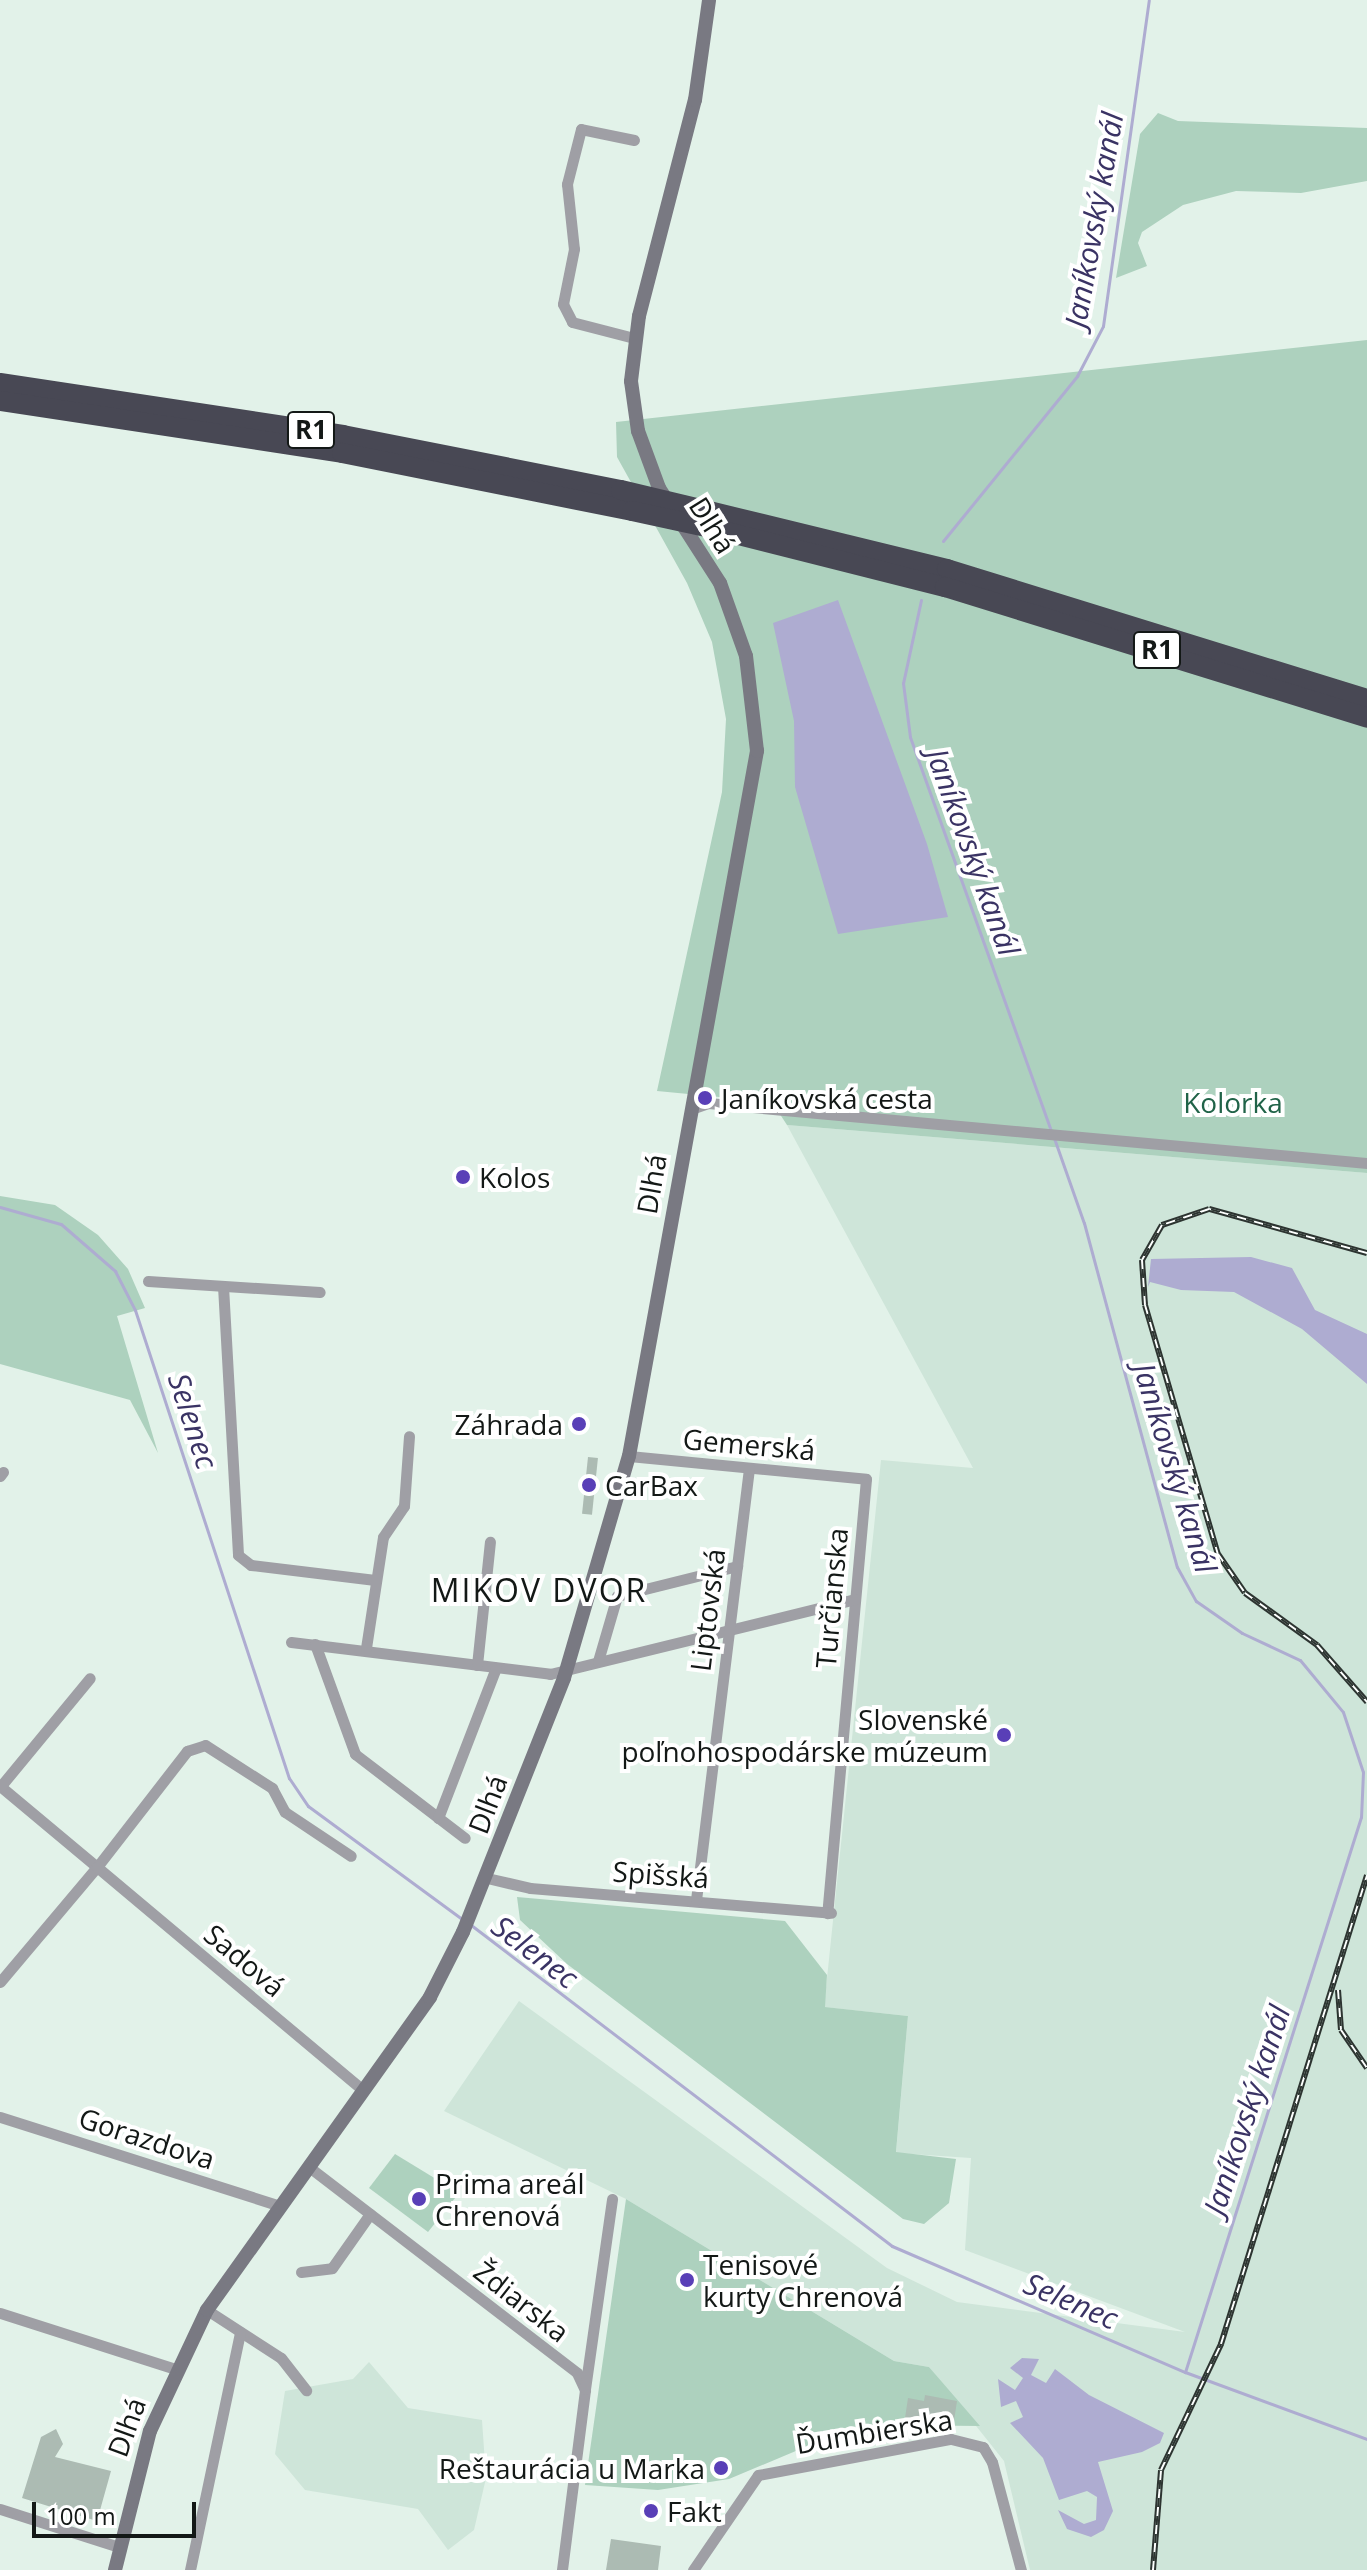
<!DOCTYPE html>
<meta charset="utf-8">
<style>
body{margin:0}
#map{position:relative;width:1367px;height:2570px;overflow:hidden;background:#e2f2e9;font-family:"Open Sans",sans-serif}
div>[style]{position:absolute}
.built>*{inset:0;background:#cee5d9}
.green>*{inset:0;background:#add1be}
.water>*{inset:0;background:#aeacd1}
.stream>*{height:3px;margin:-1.5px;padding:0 1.5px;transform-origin:1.5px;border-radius:1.5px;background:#aeacd1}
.building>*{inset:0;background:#acbbb3;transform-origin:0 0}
.street>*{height:11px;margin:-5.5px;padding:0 5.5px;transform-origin:5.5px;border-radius:5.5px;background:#9f9fa5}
.secondary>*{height:14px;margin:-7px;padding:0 7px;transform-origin:7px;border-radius:7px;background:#797982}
.highway>*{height:20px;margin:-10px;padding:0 10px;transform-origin:10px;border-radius:10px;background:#484854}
.rail>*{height:6px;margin-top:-3px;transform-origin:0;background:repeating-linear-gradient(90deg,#fff 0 9px,#2d3431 0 18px);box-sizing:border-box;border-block:2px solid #2d3431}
.highway-bridge>*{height:20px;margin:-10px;padding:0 10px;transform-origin:10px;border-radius:10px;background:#484854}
.dots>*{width:22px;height:22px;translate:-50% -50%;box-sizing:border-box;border:4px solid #fff;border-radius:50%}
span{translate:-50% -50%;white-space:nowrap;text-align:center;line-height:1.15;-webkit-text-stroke:8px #fff;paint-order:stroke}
.shield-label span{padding:2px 6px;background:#fff;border:2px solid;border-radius:6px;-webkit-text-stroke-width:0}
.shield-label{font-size:26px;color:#131816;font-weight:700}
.street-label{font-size:28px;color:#131816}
.poi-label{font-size:28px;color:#131816}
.left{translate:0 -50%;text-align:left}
.right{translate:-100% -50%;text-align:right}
.park-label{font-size:28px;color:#206348}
.water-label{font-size:30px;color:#3a3364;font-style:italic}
.quarter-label{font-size:32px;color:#131816;letter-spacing:2px}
.scale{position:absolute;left:32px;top:2502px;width:164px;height:36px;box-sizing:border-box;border:4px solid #131816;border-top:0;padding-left:10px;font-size:24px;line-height:28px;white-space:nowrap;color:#131816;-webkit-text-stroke:6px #fff;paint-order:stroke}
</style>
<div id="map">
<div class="built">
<div style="clip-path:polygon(787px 1125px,1367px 1173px,1367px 2570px,1030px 2570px,1004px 2461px,929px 2367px,894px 2361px,626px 2199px,444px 2111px,519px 2001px,887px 2268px,957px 2302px,1185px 2332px,965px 2250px,971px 2158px,896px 2153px,908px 2016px,824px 2007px,881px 1460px,973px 1468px)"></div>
<div style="clip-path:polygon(369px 2362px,408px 2408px,482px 2420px,486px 2478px,474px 2530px,448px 2550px,418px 2509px,305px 2490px,275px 2454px,285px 2391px,353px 2379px)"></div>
</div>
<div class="green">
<div style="clip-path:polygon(1158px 113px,1178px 121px,1367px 128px,1367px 181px,1301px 193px,1236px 191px,1183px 205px,1142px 232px,1138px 243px,1147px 266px,1116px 278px,1140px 134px)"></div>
<div style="clip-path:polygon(1367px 340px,1367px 1173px,787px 1125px,772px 1102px,657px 1091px,722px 792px,726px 719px,712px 642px,687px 583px,617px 457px,616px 422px)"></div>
<div style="clip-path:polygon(0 1196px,55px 1205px,98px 1235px,128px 1269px,145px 1308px,117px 1316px,158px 1453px,130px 1400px,0 1364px)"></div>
<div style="clip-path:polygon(517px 1897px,785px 1921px,827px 1975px,825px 2007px,908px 2016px,896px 2152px,956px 2159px,949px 2203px,924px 2224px,903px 2219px,567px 1964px,520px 1920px)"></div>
<div style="clip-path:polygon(395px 2154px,459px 2193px,428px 2232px,369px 2188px)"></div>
<div style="clip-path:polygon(626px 2199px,894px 2361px,929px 2367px,980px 2426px,884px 2425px,810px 2445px,729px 2479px,658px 2490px,585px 2485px)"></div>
</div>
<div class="water">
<div style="clip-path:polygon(838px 600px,927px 844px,948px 917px,838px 934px,795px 787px,794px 721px,773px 623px)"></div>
<div style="clip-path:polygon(1251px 1257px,1292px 1268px,1315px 1310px,1367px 1334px,1367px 1384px,1302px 1329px,1234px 1292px,1181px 1290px,1150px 1282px,1148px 1287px,1151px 1259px)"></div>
<div style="clip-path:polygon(1022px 2358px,1039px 2359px,1031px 2375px,1046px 2383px,1055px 2369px,1089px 2395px,1164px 2433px,1160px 2443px,1142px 2452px,1098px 2462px,1113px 2511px,1104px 2530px,1091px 2537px,1067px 2529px,1058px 2510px,1084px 2524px,1096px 2520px,1097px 2497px,1087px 2491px,1059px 2500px,1043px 2458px,1010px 2423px,1023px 2417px,1016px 2401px,1001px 2407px,998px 2379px,1015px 2390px,1023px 2378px,1010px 2368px)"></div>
</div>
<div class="stream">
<div style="left:943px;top:541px;width:213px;rotate:-50.9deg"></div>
<div style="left:1077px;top:376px;width:56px;rotate:-62.5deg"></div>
<div style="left:1103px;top:326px;width:329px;rotate:-82deg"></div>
<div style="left:921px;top:600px;width:85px;rotate:102.2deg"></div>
<div style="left:903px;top:683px;width:54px;rotate:82.6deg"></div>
<div style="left:910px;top:737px;width:418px;rotate:70.3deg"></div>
<div style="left:1054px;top:1138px;width:90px;rotate:70.6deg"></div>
<div style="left:1084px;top:1223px;width:356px;rotate:74.9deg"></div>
<div style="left:1177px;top:1567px;width:39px;rotate:61deg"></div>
<div style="left:1196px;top:1601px;width:56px;rotate:34.8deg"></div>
<div style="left:1242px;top:1633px;width:64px;rotate:25deg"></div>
<div style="left:1300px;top:1660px;width:67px;rotate:50.4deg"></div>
<div style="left:1343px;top:1712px;width:63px;rotate:71.6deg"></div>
<div style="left:1363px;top:1772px;width:45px;rotate:92.5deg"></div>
<div style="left:1361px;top:1817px;width:582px;rotate:107.59deg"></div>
<div style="left:0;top:1207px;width:63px;rotate:15.6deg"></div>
<div style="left:61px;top:1224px;width:72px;rotate:41deg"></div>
<div style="left:115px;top:1271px;width:44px;rotate:62.9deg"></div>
<div style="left:135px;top:1310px;width:493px;rotate:71.8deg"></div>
<div style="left:289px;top:1778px;width:34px;rotate:56deg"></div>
<div style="left:308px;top:1806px;width:191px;rotate:36.3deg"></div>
<div style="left:471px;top:1925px;width:529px;rotate:37.32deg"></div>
<div style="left:892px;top:2246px;width:319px;rotate:23.3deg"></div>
<div style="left:1185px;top:2372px;width:194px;rotate:20.2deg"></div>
</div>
<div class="building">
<div style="left:588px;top:1457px;width:10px;height:57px;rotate:6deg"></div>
<div style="clip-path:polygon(925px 2395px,957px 2401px,954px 2421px,905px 2418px,908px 2398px,924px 2401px)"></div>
<div style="clip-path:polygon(56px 2429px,63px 2444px,55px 2457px,111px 2471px,97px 2521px,22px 2498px,41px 2437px)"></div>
<div style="clip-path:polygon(611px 2539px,661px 2546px,658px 2570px,606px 2570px)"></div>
</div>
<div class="street">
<div style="left:634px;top:140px;width:54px;rotate:-168.3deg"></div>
<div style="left:581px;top:129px;width:57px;rotate:104.3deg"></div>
<div style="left:567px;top:184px;width:65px;rotate:83.9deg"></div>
<div style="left:574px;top:249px;width:56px;rotate:101.3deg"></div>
<div style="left:563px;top:304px;width:20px;rotate:63deg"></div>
<div style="left:572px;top:322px;width:64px;rotate:14.5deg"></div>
<div style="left:691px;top:1109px;width:18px;rotate:-19deg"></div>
<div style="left:708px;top:1103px;width:662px;rotate:5.2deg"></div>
<div style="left:148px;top:1281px;width:172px;rotate:3.7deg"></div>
<div style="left:223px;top:1286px;width:269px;rotate:86.8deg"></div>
<div style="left:238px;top:1555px;width:16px;rotate:38deg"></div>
<div style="left:251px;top:1565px;width:125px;rotate:6.9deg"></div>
<div style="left:629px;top:1456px;width:238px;rotate:5.5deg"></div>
<div style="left:866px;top:1479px;width:436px;rotate:95.1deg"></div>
<div style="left:0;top:1476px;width:5px;rotate:-53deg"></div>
<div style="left:291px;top:1642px;width:261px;rotate:7deg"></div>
<div style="left:550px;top:1674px;width:314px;rotate:-13.8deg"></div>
<div style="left:315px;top:1644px;width:117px;rotate:70deg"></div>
<div style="left:355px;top:1754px;width:138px;rotate:37.4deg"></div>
<div style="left:366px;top:1648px;width:112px;rotate:-81.3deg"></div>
<div style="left:383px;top:1537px;width:37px;rotate:-56deg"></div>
<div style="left:404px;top:1506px;width:70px;rotate:-85.9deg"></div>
<div style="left:598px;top:1661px;width:68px;rotate:-73.7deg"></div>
<div style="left:617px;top:1596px;width:124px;rotate:-14deg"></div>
<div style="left:477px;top:1665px;width:124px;rotate:-84deg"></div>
<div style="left:0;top:1786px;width:126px;rotate:39.9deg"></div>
<div style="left:97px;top:1867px;width:147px;rotate:-52.2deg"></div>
<div style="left:187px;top:1751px;width:19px;rotate:-18deg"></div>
<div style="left:205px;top:1745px;width:80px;rotate:32.7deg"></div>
<div style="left:272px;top:1788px;width:27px;rotate:62deg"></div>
<div style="left:285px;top:1812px;width:79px;rotate:33.7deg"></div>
<div style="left:0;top:1787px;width:141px;rotate:-50.5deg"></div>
<div style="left:438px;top:1818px;width:161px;rotate:-68.9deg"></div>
<div style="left:487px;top:1878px;width:44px;rotate:13.1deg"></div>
<div style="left:530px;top:1888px;width:302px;rotate:4.7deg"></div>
<div style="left:696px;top:1900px;width:435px;rotate:-83deg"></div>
<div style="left:0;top:1982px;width:150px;rotate:-49.9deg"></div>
<div style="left:97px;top:1867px;width:347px;rotate:40deg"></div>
<div style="left:0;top:2117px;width:294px;rotate:17.6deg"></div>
<div style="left:309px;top:2167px;width:338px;rotate:37.5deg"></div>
<div style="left:577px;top:2373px;width:19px;rotate:65deg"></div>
<div style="left:585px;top:2390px;width:181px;rotate:97.3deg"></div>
<div style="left:301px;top:2272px;width:31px;rotate:-7deg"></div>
<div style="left:332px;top:2268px;width:66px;rotate:-54.9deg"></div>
<div style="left:207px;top:2310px;width:88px;rotate:33deg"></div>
<div style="left:281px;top:2358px;width:41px;rotate:52deg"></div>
<div style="left:0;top:2313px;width:185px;rotate:17.7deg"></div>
<div style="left:585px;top:2389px;width:192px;rotate:-81.9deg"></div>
<div style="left:0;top:2509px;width:125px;rotate:17.7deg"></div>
<div style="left:190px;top:2570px;width:243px;rotate:-78.1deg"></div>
<div style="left:693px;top:2570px;width:115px;rotate:-55.6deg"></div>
<div style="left:758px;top:2475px;width:196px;rotate:-10.6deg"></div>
<div style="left:951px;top:2439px;width:33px;rotate:14deg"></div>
<div style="left:983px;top:2447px;width:17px;rotate:59deg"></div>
<div style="left:992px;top:2462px;width:112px;rotate:75deg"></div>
</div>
<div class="secondary">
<div style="left:115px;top:2570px;width:143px;rotate:-75.9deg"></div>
<div style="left:150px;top:2431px;width:134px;rotate:-64.8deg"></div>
<div style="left:207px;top:2310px;width:384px;rotate:-54.5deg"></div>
<div style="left:430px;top:1997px;width:73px;rotate:-63.1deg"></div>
<div style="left:463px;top:1932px;width:273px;rotate:-68.3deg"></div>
<div style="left:564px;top:1678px;width:231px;rotate:-73.7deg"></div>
<div style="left:629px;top:1456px;width:717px;rotate:-79.71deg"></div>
<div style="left:757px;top:751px;width:96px;rotate:-96.6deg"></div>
<div style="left:746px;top:656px;width:77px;rotate:-109.6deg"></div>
<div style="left:720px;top:583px;width:113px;rotate:-122.7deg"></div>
<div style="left:659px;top:488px;width:61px;rotate:-110.2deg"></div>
<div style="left:638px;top:431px;width:50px;rotate:-98deg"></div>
<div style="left:631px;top:381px;width:65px;rotate:-83deg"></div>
<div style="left:639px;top:316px;width:223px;rotate:-75.5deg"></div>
<div style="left:695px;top:100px;width:101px;rotate:-82deg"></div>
</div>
<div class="highway">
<div style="left:0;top:383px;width:347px;rotate:8.6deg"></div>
<div style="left:343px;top:435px;width:283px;rotate:11.2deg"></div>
<div style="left:0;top:401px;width:346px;rotate:8.6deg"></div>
<div style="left:342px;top:453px;width:296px;rotate:11.3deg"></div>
<div style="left:705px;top:510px;width:249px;rotate:13.7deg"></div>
<div style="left:947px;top:569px;width:440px;rotate:17.2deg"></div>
<div style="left:715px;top:529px;width:237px;rotate:14.2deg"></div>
<div style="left:945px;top:587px;width:442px;rotate:17.2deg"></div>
</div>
<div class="rail">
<div style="left:1367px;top:1253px;width:164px;rotate:-164.4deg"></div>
<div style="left:1209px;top:1209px;width:50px;rotate:161.2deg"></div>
<div style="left:1162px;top:1225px;width:40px;rotate:119.7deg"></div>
<div style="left:1142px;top:1260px;width:45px;rotate:86.2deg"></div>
<div style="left:1145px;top:1305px;width:259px;rotate:73.7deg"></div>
<div style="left:1218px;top:1554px;width:47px;rotate:55.3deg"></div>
<div style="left:1245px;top:1593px;width:89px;rotate:35.8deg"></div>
<div style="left:1317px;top:1645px;width:76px;rotate:48.7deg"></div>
<div style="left:1338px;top:1990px;width:40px;rotate:85.7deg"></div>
<div style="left:1341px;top:2030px;width:46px;rotate:55.6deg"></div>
<div style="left:1153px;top:2570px;width:100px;rotate:-85.4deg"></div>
<div style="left:1161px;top:2470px;width:140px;rotate:-64.5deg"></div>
<div style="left:1221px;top:2344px;width:491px;rotate:-72.7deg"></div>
</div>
<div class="highway-bridge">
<div style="left:621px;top:490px;width:86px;rotate:13.4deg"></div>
<div style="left:632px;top:511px;width:85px;rotate:12.2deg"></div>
</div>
<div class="dots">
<div style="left:705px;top:1098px;background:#593fb7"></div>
<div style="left:463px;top:1177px;background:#593fb7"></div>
<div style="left:579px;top:1424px;background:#593fb7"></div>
<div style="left:589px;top:1485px;background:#593fb7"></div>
<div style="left:1004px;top:1735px;background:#593fb7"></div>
<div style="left:419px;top:2199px;background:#593fb7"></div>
<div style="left:687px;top:2280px;background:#593fb7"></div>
<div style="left:721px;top:2468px;background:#593fb7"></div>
<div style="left:651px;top:2511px;background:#593fb7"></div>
</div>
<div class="shield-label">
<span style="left:311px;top:430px">R1</span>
<span style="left:1157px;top:650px">R1</span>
</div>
<div class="street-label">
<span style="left:713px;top:525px;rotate:58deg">Dlhá</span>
<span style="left:651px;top:1184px;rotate:-80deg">Dlhá</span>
<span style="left:749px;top:1444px;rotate:5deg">Gemerská</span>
<span style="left:831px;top:1598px;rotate:-85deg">Turčianska</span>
<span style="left:707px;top:1610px;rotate:-83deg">Liptovská</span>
<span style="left:487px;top:1804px;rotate:-69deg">Dlhá</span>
<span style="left:661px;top:1874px;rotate:4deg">Spišská</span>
<span style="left:245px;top:1960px;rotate:40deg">Sadová</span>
<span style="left:147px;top:2138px;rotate:18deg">Gorazdova</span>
<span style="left:522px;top:2301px;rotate:38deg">Ždiarska</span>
<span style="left:126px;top:2427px;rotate:-70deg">Dlhá</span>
<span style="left:874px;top:2431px;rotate:-9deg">Ďumbierska</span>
</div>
<div class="poi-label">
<span class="left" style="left:721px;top:1098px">Janíkovská cesta</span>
<span class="left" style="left:479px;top:1177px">Kolos</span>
<span class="right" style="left:563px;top:1424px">Záhrada</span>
<span class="left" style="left:605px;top:1485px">CarBax</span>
<span class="right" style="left:988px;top:1735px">Slovenské<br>poľnohospodárske múzeum</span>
<span class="left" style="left:435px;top:2199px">Prima areál<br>Chrenová</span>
<span class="left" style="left:703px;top:2280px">Tenisové<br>kurty Chrenová</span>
<span class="right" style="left:705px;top:2468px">Reštaurácia u Marka</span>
<span class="left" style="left:667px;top:2511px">Fakt</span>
</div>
<div class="park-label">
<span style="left:1233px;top:1102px">Kolorka</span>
</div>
<div class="water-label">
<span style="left:1094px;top:220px;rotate:-80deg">Janíkovský kanál</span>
<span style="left:973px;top:852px;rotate:70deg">Janíkovský kanál</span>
<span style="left:193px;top:1421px;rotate:72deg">Selenec</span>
<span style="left:1175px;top:1468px;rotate:73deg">Janíkovský kanál</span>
<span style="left:535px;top:1952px;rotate:37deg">Selenec</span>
<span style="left:1247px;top:2110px;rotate:-72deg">Janíkovský kanál</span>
<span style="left:1071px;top:2301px;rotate:23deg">Selenec</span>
</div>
<div class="quarter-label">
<span style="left:539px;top:1590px">MIKOV DVOR</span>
</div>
<div class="scale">100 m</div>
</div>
